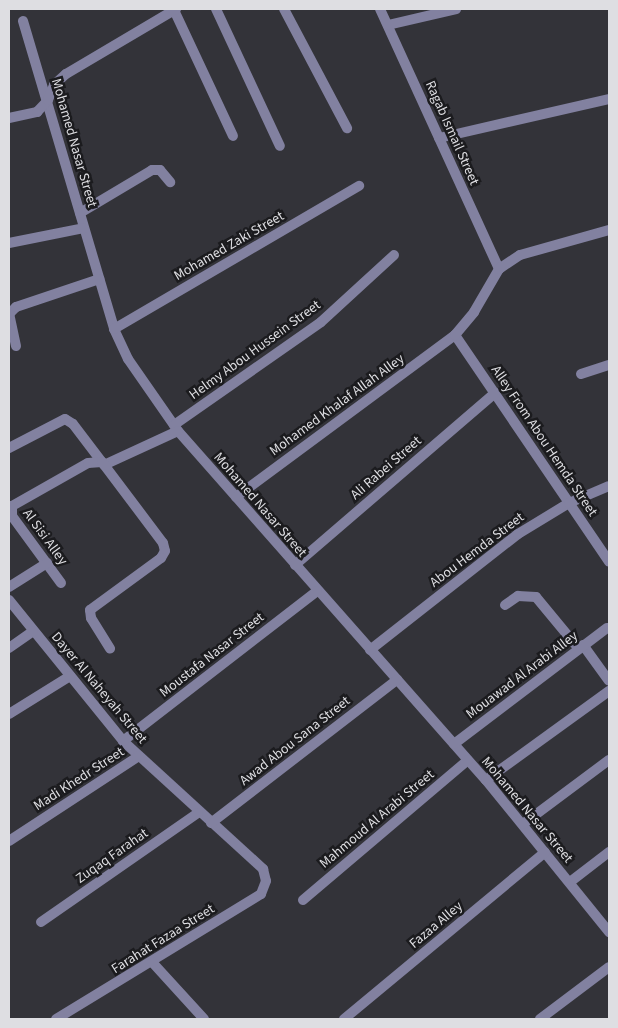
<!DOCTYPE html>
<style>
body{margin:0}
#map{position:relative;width:618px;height:1028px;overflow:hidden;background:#333339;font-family:"Source Sans 3",sans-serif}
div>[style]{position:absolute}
.minor>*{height:10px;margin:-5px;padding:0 5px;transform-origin:5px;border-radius:5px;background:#8281a0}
span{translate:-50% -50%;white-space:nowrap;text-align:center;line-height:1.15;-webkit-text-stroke:5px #1b1b1e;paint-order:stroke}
.street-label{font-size:14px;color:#dedee2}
.frame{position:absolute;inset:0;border:10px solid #dedee2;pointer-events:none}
</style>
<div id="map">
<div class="minor">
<div style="left:216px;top:9px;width:151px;rotate:65deg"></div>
<div style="left:284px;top:9px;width:135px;rotate:62.1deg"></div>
<div style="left:380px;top:9px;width:286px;rotate:65.4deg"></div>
<div style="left:174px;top:10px;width:139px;rotate:64.9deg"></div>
<div style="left:23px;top:21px;width:321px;rotate:73.5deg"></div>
<div style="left:114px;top:329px;width:33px;rotate:65deg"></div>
<div style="left:128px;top:359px;width:88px;rotate:55.2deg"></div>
<div style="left:178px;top:431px;width:465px;rotate:48.6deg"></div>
<div style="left:486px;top:780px;width:196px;rotate:51deg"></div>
<div style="left:388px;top:25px;width:70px;rotate:-13.2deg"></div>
<div style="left:9px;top:118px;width:29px;rotate:-12deg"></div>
<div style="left:37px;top:112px;width:16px;rotate:-47deg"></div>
<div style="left:48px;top:100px;width:16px;rotate:-68deg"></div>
<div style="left:54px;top:85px;width:16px;rotate:-43deg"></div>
<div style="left:66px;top:74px;width:128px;rotate:-30.6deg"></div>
<div style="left:439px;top:138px;width:174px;rotate:-12.9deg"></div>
<div style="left:80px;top:213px;width:84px;rotate:-30.8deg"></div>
<div style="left:152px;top:170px;width:8px"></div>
<div style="left:160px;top:170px;width:16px;rotate:50deg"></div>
<div style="left:9px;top:243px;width:76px;rotate:-11.3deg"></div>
<div style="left:114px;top:329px;width:284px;rotate:-30.3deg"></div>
<div style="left:455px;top:335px;width:274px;rotate:55.8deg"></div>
<div style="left:16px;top:346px;width:33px;rotate:-102deg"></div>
<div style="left:9px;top:314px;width:10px;rotate:-45deg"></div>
<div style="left:16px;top:307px;width:88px;rotate:-18.6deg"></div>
<div style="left:581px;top:374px;width:29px;rotate:-18deg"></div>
<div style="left:174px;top:425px;width:179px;rotate:-35deg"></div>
<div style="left:321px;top:322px;width:99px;rotate:-42.5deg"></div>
<div style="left:9px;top:448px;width:63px;rotate:-27.4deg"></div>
<div style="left:65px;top:419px;width:9px;rotate:32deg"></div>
<div style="left:73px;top:424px;width:48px;rotate:52.7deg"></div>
<div style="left:104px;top:465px;width:81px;rotate:-24.7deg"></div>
<div style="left:236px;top:497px;width:272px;rotate:-36.5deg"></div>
<div style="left:455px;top:335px;width:30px;rotate:-50deg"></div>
<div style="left:474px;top:312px;width:50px;rotate:-59.8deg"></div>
<div style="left:499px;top:269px;width:25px;rotate:-34deg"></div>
<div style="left:520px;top:255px;width:92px;rotate:-15.7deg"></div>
<div style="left:295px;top:565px;width:264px;rotate:-40.7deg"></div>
<div style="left:61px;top:583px;width:83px;rotate:-126.2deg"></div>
<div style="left:12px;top:516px;width:10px;rotate:-90deg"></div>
<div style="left:12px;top:506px;width:87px;rotate:-29.5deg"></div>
<div style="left:88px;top:463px;width:14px;rotate:-4deg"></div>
<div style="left:102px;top:462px;width:101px;rotate:53deg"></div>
<div style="left:163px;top:543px;width:8px;rotate:76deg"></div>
<div style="left:165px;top:551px;width:8px;rotate:120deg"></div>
<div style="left:161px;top:558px;width:88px;rotate:143.8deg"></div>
<div style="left:90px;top:610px;width:8px;rotate:83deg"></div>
<div style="left:91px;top:618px;width:36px;rotate:58deg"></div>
<div style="left:9px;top:587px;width:45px;rotate:-32.3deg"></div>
<div style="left:9px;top:600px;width:181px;rotate:51deg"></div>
<div style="left:123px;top:741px;width:190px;rotate:42.4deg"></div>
<div style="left:263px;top:869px;width:12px;rotate:76deg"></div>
<div style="left:266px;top:881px;width:14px;rotate:111deg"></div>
<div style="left:261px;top:894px;width:240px;rotate:148.6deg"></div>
<div style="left:505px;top:605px;width:16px;rotate:-35deg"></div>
<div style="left:518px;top:596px;width:18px;rotate:3deg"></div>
<div style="left:536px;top:597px;width:67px;rotate:50.4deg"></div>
<div style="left:583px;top:645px;width:44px;rotate:54.2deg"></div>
<div style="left:9px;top:648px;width:29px;rotate:-35deg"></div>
<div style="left:370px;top:650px;width:188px;rotate:-38.1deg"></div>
<div style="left:518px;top:534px;width:60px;rotate:-31.3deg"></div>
<div style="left:569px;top:503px;width:43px;rotate:-23deg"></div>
<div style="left:9px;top:714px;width:72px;rotate:-31.9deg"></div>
<div style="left:123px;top:741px;width:245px;rotate:-37.7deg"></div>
<div style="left:454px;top:744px;width:192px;rotate:-37.2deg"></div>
<div style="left:486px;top:780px;width:152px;rotate:-35.9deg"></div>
<div style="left:211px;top:823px;width:235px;rotate:-37.6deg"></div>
<div style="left:523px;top:824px;width:107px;rotate:-36.7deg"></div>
<div style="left:9px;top:841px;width:155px;rotate:-33.2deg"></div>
<div style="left:570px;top:882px;width:49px;rotate:-37.6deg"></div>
<div style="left:303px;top:900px;width:216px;rotate:-40.3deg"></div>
<div style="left:41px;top:922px;width:191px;rotate:-34.8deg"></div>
<div style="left:152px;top:962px;width:77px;rotate:47.6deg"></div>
<div style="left:344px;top:1019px;width:261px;rotate:-39.7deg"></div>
<div style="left:540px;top:1019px;width:86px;rotate:-37deg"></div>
</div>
<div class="street-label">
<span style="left:452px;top:133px;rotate:66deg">Ragab Ismail Street</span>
<span style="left:74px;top:143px;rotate:74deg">Mohamed Nasar Street</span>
<span style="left:229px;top:246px;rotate:-30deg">Mohamed Zaki Street</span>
<span style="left:255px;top:350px;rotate:-36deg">Helmy Abou Hussein Street</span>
<span style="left:337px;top:405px;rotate:-36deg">Mohamed Khalaf Allah Alley</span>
<span style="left:544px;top:441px;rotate:56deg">Alley From Abou Hemda Street</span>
<span style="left:386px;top:468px;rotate:-41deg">Ali Rabei Street</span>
<span style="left:260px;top:505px;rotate:49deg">Mohamed Nasar Street</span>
<span style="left:45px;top:537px;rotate:54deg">Al Sisi Alley</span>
<span style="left:477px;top:550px;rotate:-37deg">Abou Hemda Street</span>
<span style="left:212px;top:655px;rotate:-38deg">Moustafa Nasar Street</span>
<span style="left:522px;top:675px;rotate:-37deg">Mouawad Al Arabi Alley</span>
<span style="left:99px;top:688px;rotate:50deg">Dayer Al Naheyah Street</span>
<span style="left:295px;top:741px;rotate:-38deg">Awad Abou Sana Street</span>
<span style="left:79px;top:779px;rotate:-33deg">Madi Khedr Street</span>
<span style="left:527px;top:810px;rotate:50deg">Mohamed Nasar Street</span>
<span style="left:377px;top:819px;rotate:-40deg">Mahmoud Al Arabi Street</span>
<span style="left:112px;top:856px;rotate:-35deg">Zuqaq Farahat</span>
<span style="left:436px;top:925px;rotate:-40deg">Fazaa Alley</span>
<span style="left:163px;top:939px;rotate:-32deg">Farahat Fazaa Street</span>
</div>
<div class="frame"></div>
</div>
